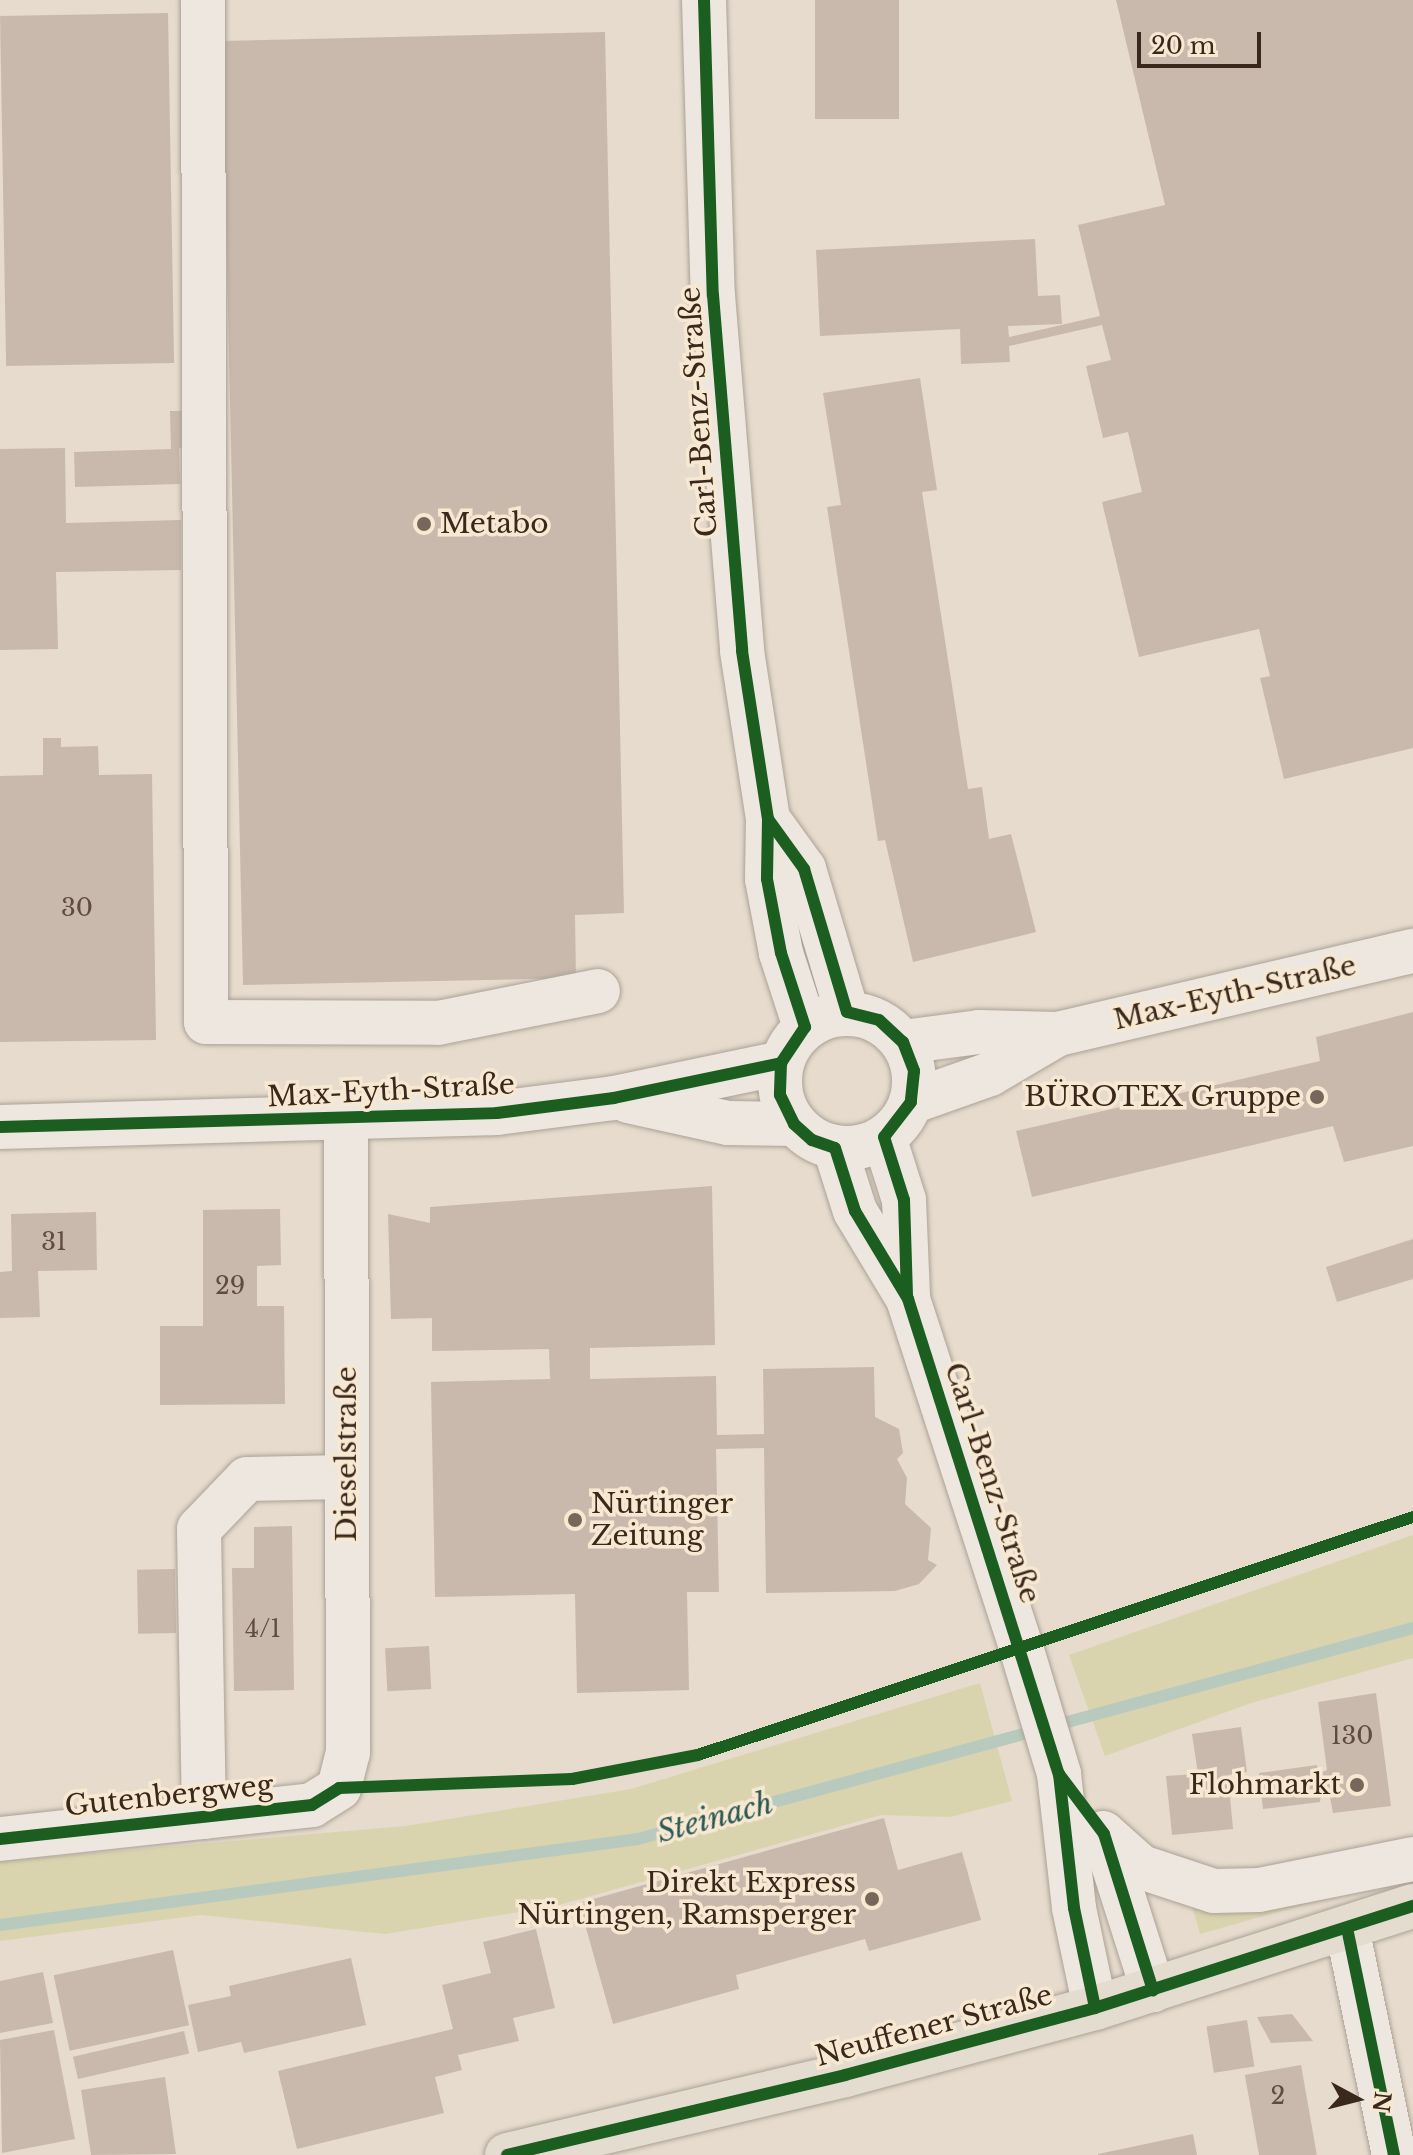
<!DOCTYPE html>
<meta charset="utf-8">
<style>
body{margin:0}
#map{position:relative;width:1413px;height:2155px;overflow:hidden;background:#e6dbcc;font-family:"Libre Baskerville",serif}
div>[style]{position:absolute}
.green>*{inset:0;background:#d9d4ae}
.stream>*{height:12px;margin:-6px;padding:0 6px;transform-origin:6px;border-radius:6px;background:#b8cabd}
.building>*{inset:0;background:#c9b9ad;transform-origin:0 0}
.roads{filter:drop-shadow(0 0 2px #aba196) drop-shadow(0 0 2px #aba196)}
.minor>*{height:44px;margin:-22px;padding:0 22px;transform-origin:22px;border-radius:22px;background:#ede7df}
.minor>.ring{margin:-22px;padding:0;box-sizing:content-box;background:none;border:44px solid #ede7df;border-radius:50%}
.major>*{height:44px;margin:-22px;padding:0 22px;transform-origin:22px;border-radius:22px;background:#e5dcd0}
.cycleway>*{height:12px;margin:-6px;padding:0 6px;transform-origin:6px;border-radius:6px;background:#1b5e20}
.dots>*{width:22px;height:22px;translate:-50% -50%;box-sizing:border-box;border:4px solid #f7e8d2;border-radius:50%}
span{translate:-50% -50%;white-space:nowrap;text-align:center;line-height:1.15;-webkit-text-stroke:7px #f7e8d2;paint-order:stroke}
.number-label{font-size:24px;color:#5e4c41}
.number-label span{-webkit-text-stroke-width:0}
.street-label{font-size:28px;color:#3a281d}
.poi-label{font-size:28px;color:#3a281d}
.left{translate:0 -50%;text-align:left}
.right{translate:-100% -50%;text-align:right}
.water-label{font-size:30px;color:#2c5a52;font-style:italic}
.north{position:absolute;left:1317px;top:2059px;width:80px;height:80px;-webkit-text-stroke:6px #f7e8d2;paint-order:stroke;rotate:97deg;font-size:22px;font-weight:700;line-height:32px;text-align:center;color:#3a281d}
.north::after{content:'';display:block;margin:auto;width:28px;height:36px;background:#3a281d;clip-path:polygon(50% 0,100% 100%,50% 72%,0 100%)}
.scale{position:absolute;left:1137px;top:32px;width:124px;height:36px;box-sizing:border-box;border:4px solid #3a281d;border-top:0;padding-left:10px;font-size:24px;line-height:28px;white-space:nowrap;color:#3a281d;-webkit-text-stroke:6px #f7e8d2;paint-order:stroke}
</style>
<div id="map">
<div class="green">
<div style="clip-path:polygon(1413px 1535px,1413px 1658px,1251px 1703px,1105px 1756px,1069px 1655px)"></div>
<div style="clip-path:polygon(980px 1683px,1012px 1801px,950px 1817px,881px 1815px,555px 1906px,385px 1934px,201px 1915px,0 1941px,0 1861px,406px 1826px,631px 1789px)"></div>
<div style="clip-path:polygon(1356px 1890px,1200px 1934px,1192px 1906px)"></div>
</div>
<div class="stream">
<div style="left:0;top:1925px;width:644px;rotate:-7.68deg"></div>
<div style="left:638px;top:1839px;width:803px;rotate:-15.23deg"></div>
</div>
<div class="building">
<div style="left:815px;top:0;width:84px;height:119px"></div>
<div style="clip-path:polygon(1116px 0,1413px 0,1413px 748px,1284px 779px,1260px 678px,1270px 676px,1259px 629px,1139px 657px,1102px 502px,1142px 492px,1128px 432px,1103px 438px,1086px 366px,1111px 360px,1102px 325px,1009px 346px,1010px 362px,961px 364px,960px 329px,820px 336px,816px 250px,1035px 239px,1038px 296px,1060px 295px,1062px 324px,1008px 326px,1009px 337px,1100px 316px,1078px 225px,1165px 205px)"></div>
<div style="left:168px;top:13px;width:350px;height:168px;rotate:89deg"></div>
<div style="clip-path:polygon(605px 32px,624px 913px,575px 915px,576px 978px,243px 985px,222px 41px)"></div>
<div style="clip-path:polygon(920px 378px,937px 490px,922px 492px,968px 789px,982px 787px,989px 839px,1011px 834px,1036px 932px,913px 962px,885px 840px,878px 841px,827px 507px,841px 505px,823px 393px)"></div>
<div style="clip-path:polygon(170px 411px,188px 411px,189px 448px,179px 448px,180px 484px,75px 487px,74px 452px,171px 449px)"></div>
<div style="clip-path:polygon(65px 448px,66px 523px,181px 520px,181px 570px,56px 572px,58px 649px,0 650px,0 449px)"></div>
<div style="clip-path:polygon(43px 738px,61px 738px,61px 747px,98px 746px,99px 775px,152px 774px,156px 1040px,0 1042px,0 776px,43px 775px)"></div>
<div style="clip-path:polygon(1413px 1012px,1413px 1146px,1344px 1162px,1333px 1126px,1032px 1197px,1016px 1131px,1320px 1061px,1316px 1037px)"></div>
<div style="clip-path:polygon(712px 1186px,715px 1345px,590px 1348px,590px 1379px,716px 1376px,717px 1435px,764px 1434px,763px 1369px,874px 1367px,875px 1417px,899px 1429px,903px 1453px,897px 1459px,907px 1478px,905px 1504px,931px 1528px,928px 1560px,937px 1565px,919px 1584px,895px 1591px,766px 1593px,764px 1448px,716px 1449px,719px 1592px,687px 1592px,689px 1690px,577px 1693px,575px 1594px,435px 1597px,431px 1382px,550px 1379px,549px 1349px,432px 1351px,432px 1318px,391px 1319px,388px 1214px,430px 1223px,430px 1207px)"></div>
<div style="clip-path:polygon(280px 1209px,281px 1265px,257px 1266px,257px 1306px,284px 1306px,285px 1404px,160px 1405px,160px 1326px,203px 1326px,203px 1210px)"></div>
<div style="clip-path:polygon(96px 1212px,97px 1270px,38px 1271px,40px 1317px,0 1318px,0 1272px,12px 1271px,11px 1214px)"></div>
<div style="clip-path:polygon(1413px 1239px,1413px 1279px,1337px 1302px,1326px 1267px)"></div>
<div style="clip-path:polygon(292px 1526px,294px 1690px,234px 1691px,232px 1568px,254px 1568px,254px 1527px)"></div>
<div style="left:175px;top:1569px;width:64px;height:38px;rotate:89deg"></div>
<div style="left:429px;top:1646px;width:43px;height:44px;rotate:87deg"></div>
<div style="clip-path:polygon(1376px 1693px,1391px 1806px,1333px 1813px,1329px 1792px,1321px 1796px,1320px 1802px,1263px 1809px,1259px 1773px,1317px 1765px,1318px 1774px,1327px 1770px,1318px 1702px)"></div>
<div style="clip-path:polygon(1241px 1727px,1247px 1772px,1228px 1775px,1233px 1829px,1172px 1835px,1166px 1776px,1198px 1774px,1192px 1734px)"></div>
<div style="clip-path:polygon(884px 1818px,898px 1870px,962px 1852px,981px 1920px,869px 1951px,865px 1939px,736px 1975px,739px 1989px,613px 2024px,579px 1903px)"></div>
<div style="clip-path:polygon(536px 1929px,555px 2008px,513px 2018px,519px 2041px,458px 2055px,462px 2070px,435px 2077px,444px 2113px,297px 2149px,278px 2071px,453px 2029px,442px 1985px,491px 1973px,483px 1942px)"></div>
<div style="left:173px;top:1950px;width:77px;height:122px;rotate:78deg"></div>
<div style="clip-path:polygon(351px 1958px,366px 2025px,244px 2053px,241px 2042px,198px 2052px,188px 2005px,231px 1996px,229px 1986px)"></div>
<div style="clip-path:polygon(43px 1972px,53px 2023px,0 2033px,0 1981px)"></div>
<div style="clip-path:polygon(1292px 2014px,1313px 2041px,1271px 2043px,1257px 2017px)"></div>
<div style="left:1247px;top:2020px;width:47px;height:41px;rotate:81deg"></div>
<div style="clip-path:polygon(54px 2030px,75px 2139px,2px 2153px,0 2040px)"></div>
<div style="left:184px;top:2031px;width:23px;height:114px;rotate:77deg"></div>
<div style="left:1301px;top:2065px;width:91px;height:57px;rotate:80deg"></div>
<div style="clip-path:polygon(165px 2077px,176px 2154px,91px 2155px,81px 2090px)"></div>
<div style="clip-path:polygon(1193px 2134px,1197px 2155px,1098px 2155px,1098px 2154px)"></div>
</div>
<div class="roads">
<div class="minor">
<div style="left:203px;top:0;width:1022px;rotate:89.83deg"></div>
<div style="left:206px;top:1022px;width:232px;rotate:0.2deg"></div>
<div style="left:438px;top:1023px;width:163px;rotate:-11.3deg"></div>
<div style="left:704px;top:0;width:295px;rotate:88.3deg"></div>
<div style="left:713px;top:295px;width:357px;rotate:85.3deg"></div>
<div style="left:742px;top:651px;width:170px;rotate:81.2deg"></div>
<div style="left:768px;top:819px;width:60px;rotate:91deg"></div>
<div style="left:767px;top:879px;width:75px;rotate:79.3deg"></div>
<div style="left:781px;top:953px;width:78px;rotate:72deg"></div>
<div style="left:768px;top:819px;width:62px;rotate:54.2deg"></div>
<div style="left:804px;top:869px;width:149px;rotate:73.3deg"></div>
<div class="ring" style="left:780px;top:1014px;width:90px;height:90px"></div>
<div style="left:903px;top:1042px;width:77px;rotate:-7.5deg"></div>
<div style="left:979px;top:1032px;width:79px;rotate:1.5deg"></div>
<div style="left:1058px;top:1034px;width:365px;rotate:-13.2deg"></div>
<div style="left:628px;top:1101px;width:102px;rotate:12.4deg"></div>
<div style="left:728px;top:1123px;width:66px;rotate:0.9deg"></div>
<div style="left:911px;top:1102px;width:84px;rotate:-19.5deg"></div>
<div style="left:990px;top:1074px;width:79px;rotate:-30.5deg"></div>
<div style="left:0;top:1127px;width:497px;rotate:-1.6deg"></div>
<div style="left:497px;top:1113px;width:118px;rotate:-7.3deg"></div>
<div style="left:614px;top:1098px;width:171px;rotate:-11.8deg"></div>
<div style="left:884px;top:1137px;width:66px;rotate:72.4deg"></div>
<div style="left:904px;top:1200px;width:96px;rotate:87.6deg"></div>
<div style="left:835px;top:1148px;width:66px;rotate:72.4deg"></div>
<div style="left:855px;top:1211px;width:103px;rotate:58.9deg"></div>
<div style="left:908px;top:1299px;width:366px;rotate:72deg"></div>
<div style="left:1021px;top:1647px;width:133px;rotate:73.3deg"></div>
<div style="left:1059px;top:1774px;width:135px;rotate:83.6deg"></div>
<div style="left:1074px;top:1908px;width:102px;rotate:78.1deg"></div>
<div style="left:204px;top:1817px;width:288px;rotate:-91deg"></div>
<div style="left:199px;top:1529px;width:69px;rotate:-46.2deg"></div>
<div style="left:247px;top:1479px;width:100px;rotate:-1.1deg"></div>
<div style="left:1103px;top:1833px;width:165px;rotate:72.3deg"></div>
<div style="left:1104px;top:1834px;width:50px;rotate:41.7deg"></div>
<div style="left:1141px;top:1867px;width:77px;rotate:18.2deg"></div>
<div style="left:1214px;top:1891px;width:45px;rotate:-1.3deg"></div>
<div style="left:1259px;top:1890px;width:157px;rotate:-11.4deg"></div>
<div style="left:0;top:1839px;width:314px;rotate:-6.2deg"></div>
<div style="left:312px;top:1805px;width:32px;rotate:-32deg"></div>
<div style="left:339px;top:1788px;width:36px;rotate:-76deg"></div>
<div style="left:348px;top:1753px;width:634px;rotate:-90.18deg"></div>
<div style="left:1347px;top:1928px;width:232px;rotate:78.3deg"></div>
</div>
<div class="major">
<div style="left:507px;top:2155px;width:347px;rotate:-13.3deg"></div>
<div style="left:845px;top:2075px;width:259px;rotate:-15deg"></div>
<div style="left:1095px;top:2008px;width:334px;rotate:-17.8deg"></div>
</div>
</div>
<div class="cycleway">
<div style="left:704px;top:0;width:295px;rotate:88.3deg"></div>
<div style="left:713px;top:295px;width:357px;rotate:85.3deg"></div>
<div style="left:742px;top:651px;width:170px;rotate:81.2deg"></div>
<div style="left:768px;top:819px;width:60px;rotate:91deg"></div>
<div style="left:767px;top:879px;width:75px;rotate:79.3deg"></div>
<div style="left:781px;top:953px;width:78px;rotate:72deg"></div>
<div style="left:805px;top:1027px;width:43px;rotate:123.7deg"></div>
<div style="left:781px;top:1063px;width:32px;rotate:92deg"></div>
<div style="left:780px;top:1095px;width:32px;rotate:64deg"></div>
<div style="left:794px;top:1124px;width:24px;rotate:42deg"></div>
<div style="left:812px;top:1140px;width:24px;rotate:19deg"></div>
<div style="left:835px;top:1148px;width:66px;rotate:72.4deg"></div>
<div style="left:855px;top:1211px;width:103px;rotate:58.9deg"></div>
<div style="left:908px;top:1299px;width:498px;rotate:72.4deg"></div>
<div style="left:1059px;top:1774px;width:135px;rotate:83.6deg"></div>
<div style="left:1074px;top:1908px;width:102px;rotate:78.1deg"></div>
<div style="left:768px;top:819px;width:62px;rotate:54.2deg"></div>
<div style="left:804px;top:869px;width:149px;rotate:73.3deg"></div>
<div style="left:847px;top:1012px;width:33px;rotate:14deg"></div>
<div style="left:879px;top:1020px;width:33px;rotate:43deg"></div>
<div style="left:903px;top:1042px;width:31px;rotate:69deg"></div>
<div style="left:914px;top:1071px;width:31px;rotate:96deg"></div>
<div style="left:911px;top:1102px;width:44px;rotate:127.6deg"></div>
<div style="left:884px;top:1137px;width:66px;rotate:72.4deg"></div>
<div style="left:904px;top:1200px;width:95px;rotate:88.2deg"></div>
<div style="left:0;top:1127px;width:497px;rotate:-1.6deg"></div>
<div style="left:497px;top:1113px;width:118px;rotate:-7.3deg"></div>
<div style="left:614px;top:1098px;width:171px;rotate:-11.8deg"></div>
<div style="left:1059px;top:1774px;width:75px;rotate:53.1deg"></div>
<div style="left:1104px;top:1834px;width:164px;rotate:72.6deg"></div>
<div style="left:0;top:1839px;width:314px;rotate:-6.2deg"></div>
<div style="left:312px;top:1805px;width:32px;rotate:-32deg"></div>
<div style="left:339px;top:1788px;width:233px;rotate:-2.2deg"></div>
<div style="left:572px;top:1779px;width:128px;rotate:-10.8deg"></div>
<div style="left:698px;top:1755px;width:754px;rotate:-18.41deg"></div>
<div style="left:1347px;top:1928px;width:232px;rotate:78.3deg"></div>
<div style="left:507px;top:2155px;width:347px;rotate:-13.3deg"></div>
<div style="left:845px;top:2075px;width:259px;rotate:-15deg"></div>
<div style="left:1095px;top:2008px;width:334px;rotate:-17.8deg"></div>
</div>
<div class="dots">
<div style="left:424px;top:524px;background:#76675a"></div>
<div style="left:1317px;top:1097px;background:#76675a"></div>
<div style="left:575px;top:1520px;background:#76675a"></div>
<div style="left:1357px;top:1785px;background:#76675a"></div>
<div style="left:872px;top:1899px;background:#76675a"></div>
</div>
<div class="number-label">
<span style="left:77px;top:908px">30</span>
<span style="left:54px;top:1242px">31</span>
<span style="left:230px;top:1286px">29</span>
<span style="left:263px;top:1629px">4/1</span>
<span style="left:1352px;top:1736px">130</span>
<span style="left:1278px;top:2096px">2</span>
</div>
<div class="street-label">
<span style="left:699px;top:412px;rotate:-94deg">Carl-Benz-Straße</span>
<span style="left:1235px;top:993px;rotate:-13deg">Max-Eyth-Straße</span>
<span style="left:391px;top:1091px;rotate:-3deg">Max-Eyth-Straße</span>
<span style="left:347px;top:1454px;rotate:-90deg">Dieselstraße</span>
<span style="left:992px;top:1483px;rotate:72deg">Carl-Benz-Straße</span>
<span style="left:169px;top:1796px;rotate:-6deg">Gutenbergweg</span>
<span style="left:934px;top:2026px;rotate:-15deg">Neuffener Straße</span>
</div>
<div class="poi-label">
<span class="left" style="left:440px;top:524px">Metabo</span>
<span class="right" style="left:1301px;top:1097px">BÜROTEX Gruppe</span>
<span class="left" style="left:591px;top:1520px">Nürtinger<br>Zeitung</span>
<span class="right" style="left:1341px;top:1785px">Flohmarkt</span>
<span class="right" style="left:856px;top:1899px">Direkt Express<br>Nürtingen, Ramsperger</span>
</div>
<div class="water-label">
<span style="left:715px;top:1818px;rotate:-15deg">Steinach</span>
</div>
<div class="north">N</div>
<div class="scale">20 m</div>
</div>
